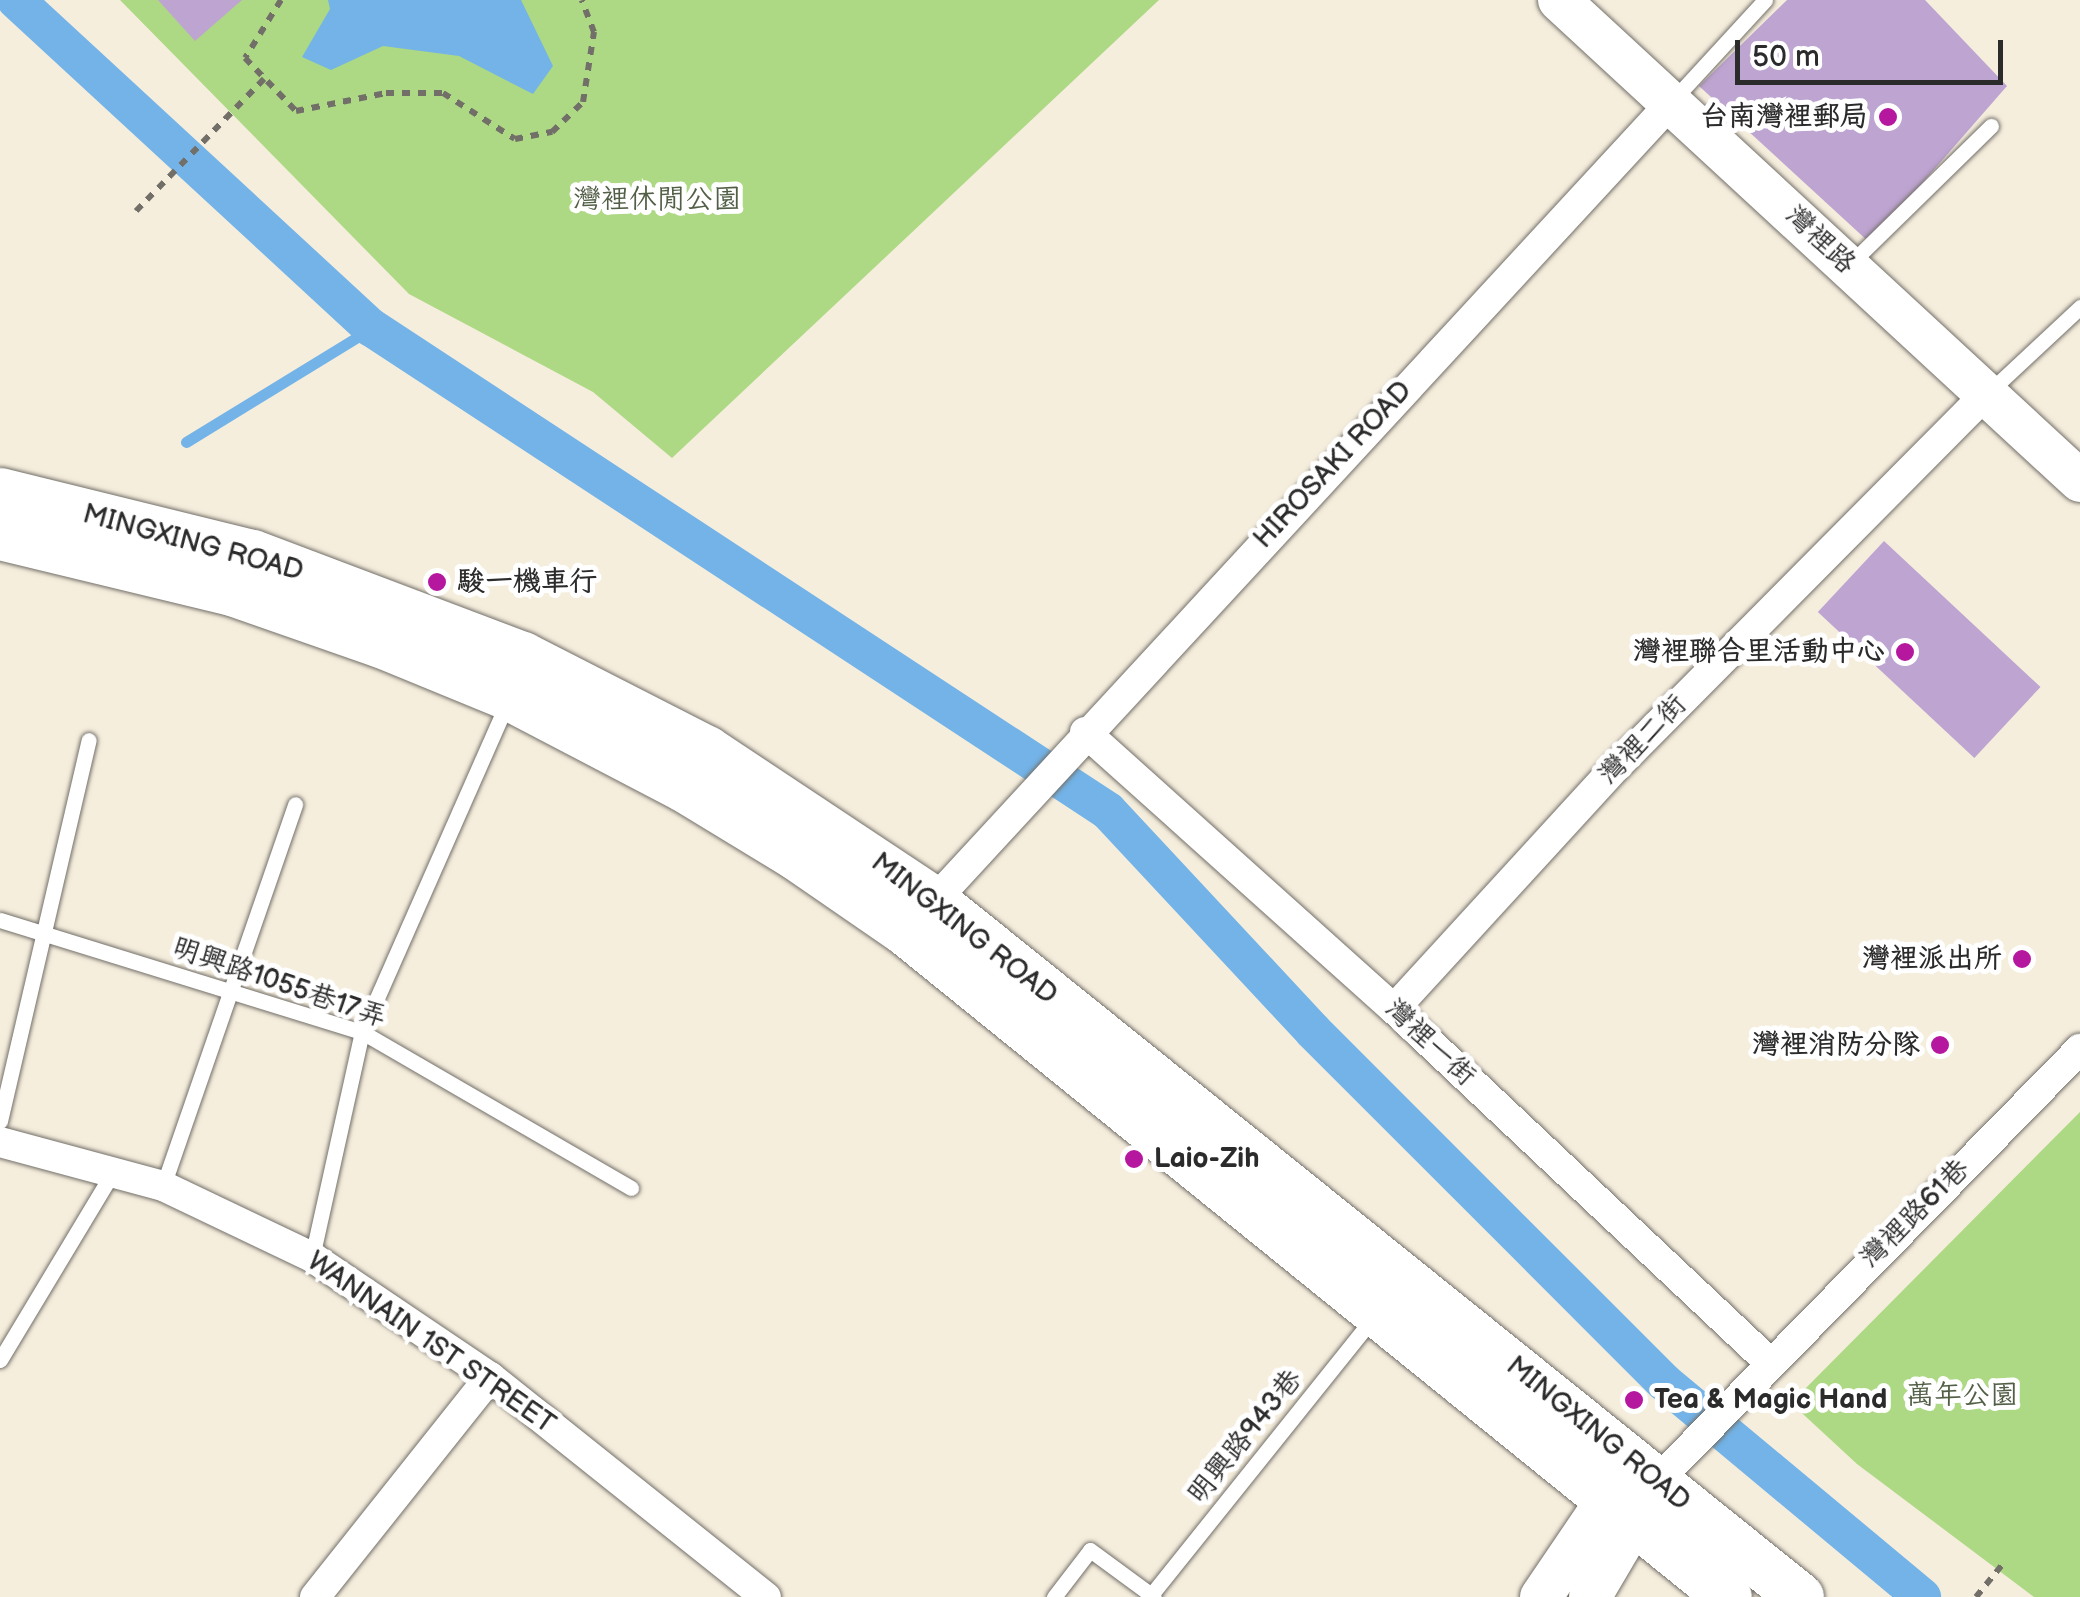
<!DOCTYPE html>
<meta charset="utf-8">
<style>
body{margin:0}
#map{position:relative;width:2080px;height:1597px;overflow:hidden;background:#f6eedd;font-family:"Balsamiq Sans","LXGW WenKai TC",sans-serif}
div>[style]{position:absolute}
.green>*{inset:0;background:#add884}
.water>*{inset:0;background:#73b3e7}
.stream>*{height:11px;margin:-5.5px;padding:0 5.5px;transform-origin:5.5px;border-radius:5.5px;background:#73b3e7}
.canal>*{height:38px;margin:-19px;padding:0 19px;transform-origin:19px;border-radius:19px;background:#73b3e7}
.building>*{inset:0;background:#bea4d1;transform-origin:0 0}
.path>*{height:6px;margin-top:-3px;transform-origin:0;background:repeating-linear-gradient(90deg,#726f69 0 8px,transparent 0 16px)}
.roads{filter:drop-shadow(0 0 2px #726f69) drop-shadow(0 0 2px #726f69)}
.lane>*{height:15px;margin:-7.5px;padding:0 7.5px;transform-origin:7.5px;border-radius:7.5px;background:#fff}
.street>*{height:30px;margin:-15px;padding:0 15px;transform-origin:15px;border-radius:15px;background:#fff}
.secondary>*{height:42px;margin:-21px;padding:0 21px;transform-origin:21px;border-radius:21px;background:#fff}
.primary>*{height:48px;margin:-24px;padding:0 24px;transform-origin:24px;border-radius:24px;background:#fff}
.dots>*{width:28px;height:28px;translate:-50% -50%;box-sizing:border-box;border:5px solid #fff;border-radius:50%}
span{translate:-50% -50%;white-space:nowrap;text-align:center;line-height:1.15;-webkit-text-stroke:10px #fff;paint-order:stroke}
.poi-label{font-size:28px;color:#2b2b2b;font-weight:700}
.right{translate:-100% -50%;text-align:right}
.left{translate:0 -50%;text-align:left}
.park-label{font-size:28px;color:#525f46}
.street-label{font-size:28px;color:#2b2b2b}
.scale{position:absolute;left:1735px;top:40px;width:268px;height:45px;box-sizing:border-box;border:5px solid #2b2b2b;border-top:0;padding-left:12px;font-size:30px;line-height:35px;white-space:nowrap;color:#2b2b2b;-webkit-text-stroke:8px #fff;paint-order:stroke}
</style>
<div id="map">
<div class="green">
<div style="clip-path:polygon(120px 0,1159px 0,672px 458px,593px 392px,409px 294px)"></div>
<div style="clip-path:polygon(2080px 1112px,2080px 1597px,2034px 1597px,1857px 1464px,1791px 1403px)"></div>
</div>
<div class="water">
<div style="clip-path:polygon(328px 0,521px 0,553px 66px,533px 94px,459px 56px,383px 46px,331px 70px,302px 57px,330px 9px)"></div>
</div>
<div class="stream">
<div style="left:186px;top:442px;width:218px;rotate:-31.5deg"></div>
</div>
<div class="canal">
<div style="left:16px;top:0;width:484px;rotate:42.7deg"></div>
<div style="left:372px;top:328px;width:880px;rotate:33.27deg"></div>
<div style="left:1108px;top:811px;width:301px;rotate:47deg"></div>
<div style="left:1313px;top:1031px;width:496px;rotate:45deg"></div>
<div style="left:1664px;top:1382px;width:336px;rotate:39.8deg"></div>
</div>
<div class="building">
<div style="clip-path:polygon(158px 0,242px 0,195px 41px)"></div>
<div style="clip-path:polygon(1787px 0,1925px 0,2007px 86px,1870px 243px,1699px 86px)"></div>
<div style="left:1884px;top:541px;width:214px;height:97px;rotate:43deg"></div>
</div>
<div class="path">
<div style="left:281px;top:0;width:68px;rotate:121.8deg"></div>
<div style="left:245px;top:58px;width:74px;rotate:46.1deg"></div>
<div style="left:296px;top:111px;width:92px;rotate:-11.3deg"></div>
<div style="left:386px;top:93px;width:57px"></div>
<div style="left:443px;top:93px;width:85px;rotate:32.6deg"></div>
<div style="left:515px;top:139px;width:38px;rotate:-11deg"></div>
<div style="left:552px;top:132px;width:43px;rotate:-44.1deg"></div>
<div style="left:583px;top:102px;width:71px;rotate:-81.1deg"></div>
<div style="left:594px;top:32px;width:34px;rotate:-111deg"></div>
<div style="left:136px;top:211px;width:184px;rotate:-45.9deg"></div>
<div style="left:1976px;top:1597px;width:41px;rotate:-50.9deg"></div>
</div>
<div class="roads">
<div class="lane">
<div style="left:1673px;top:100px;width:136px;rotate:-47.4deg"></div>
<div style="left:1851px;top:263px;width:196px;rotate:-44.4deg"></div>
<div style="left:1989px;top:392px;width:125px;rotate:-43deg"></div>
<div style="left:0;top:920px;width:379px;rotate:17.2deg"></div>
<div style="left:362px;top:1032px;width:311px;rotate:30.1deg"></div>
<div style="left:0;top:1121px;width:391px;rotate:-76.9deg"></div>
<div style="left:163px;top:1186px;width:404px;rotate:-70.9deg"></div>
<div style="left:312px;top:1257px;width:230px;rotate:-77.5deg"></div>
<div style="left:362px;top:1032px;width:362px;rotate:-66.2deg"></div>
<div style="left:0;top:1360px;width:219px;rotate:-59deg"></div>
<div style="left:1151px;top:1595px;width:355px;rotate:-51.3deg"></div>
<div style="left:1054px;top:1597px;width:59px;rotate:-52.5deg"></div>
<div style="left:1090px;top:1550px;width:79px;rotate:36.3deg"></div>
</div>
<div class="street">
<div style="left:1085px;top:732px;width:415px;rotate:41.9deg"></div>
<div style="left:1394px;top:1009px;width:515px;rotate:43.27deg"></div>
<div style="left:934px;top:901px;width:1086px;rotate:-47.28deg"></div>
<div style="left:1394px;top:1009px;width:328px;rotate:-47.5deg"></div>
<div style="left:1616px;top:767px;width:525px;rotate:-45.23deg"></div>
<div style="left:0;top:1142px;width:169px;rotate:15.1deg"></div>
<div style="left:163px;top:1186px;width:165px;rotate:25.5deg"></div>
<div style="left:312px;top:1257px;width:215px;rotate:34deg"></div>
<div style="left:490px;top:1377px;width:353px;rotate:38.6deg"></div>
<div style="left:1657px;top:1481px;width:605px;rotate:-45.6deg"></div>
<div style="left:315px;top:1597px;width:281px;rotate:-51.5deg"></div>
</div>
<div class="secondary">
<div style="left:1559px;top:0;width:709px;rotate:42.71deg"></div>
<div style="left:1541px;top:1597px;width:121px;rotate:-55.8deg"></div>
<div style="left:1609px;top:1497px;width:31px;rotate:-19deg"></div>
<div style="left:1590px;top:1597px;width:118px;rotate:-59.5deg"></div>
</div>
<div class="primary">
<div style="left:0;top:492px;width:260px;rotate:13.8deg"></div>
<div style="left:253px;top:554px;width:289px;rotate:20.7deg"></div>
<div style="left:523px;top:656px;width:207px;rotate:27.1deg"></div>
<div style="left:707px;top:750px;width:273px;rotate:33.6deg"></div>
<div style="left:934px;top:901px;width:1111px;rotate:38.79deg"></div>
<div style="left:0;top:536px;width:242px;rotate:13.6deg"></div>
<div style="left:235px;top:593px;width:155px;rotate:19.3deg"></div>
<div style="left:381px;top:644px;width:139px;rotate:22.3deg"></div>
<div style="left:510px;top:697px;width:196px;rotate:27.6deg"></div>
<div style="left:684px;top:788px;width:131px;rotate:31.3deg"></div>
<div style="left:796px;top:856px;width:134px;rotate:34.6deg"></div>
<div style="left:906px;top:932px;width:1057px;rotate:38.97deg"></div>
</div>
</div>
<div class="dots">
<div style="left:1888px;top:117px;background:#b5179e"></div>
<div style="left:437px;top:582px;background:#b5179e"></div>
<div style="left:1905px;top:652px;background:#b5179e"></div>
<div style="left:2022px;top:959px;background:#b5179e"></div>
<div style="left:1940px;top:1045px;background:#b5179e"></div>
<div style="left:1134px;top:1159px;background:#b5179e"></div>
<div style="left:1634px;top:1400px;background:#b5179e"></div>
</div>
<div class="poi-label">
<span class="right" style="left:1868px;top:117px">台南灣裡郵局</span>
<span class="left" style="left:457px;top:582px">駿一機車行</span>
<span class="right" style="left:1885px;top:652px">灣裡聯合里活動中心</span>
<span class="right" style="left:2002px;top:959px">灣裡派出所</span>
<span class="right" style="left:1920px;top:1045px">灣裡消防分隊</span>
<span class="left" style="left:1154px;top:1159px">Laio-Zih</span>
<span class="left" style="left:1654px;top:1400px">Tea &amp; Magic Hand</span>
</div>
<div class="park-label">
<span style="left:657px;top:200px">灣裡休閒公園</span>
<span style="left:1962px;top:1396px">萬年公園</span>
</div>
<div class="street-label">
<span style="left:1820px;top:240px;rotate:43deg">灣裡路</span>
<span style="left:1333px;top:465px;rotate:-47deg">HIROSAKI ROAD</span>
<span style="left:193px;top:543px;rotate:15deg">MINGXING ROAD</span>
<span style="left:1643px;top:740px;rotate:-46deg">灣裡二街</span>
<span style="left:964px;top:929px;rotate:38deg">MINGXING ROAD</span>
<span style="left:279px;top:983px;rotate:19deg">明興路1055巷17弄</span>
<span style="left:1430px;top:1043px;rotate:43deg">灣裡一街</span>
<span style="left:1915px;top:1214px;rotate:-45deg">灣裡路61巷</span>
<span style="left:431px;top:1343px;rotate:35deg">WANNAIN 1ST STREET</span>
<span style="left:1598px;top:1434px;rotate:39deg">MINGXING ROAD</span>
<span style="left:1245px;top:1437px;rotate:-51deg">明興路943巷</span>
</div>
<div class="scale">50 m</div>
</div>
